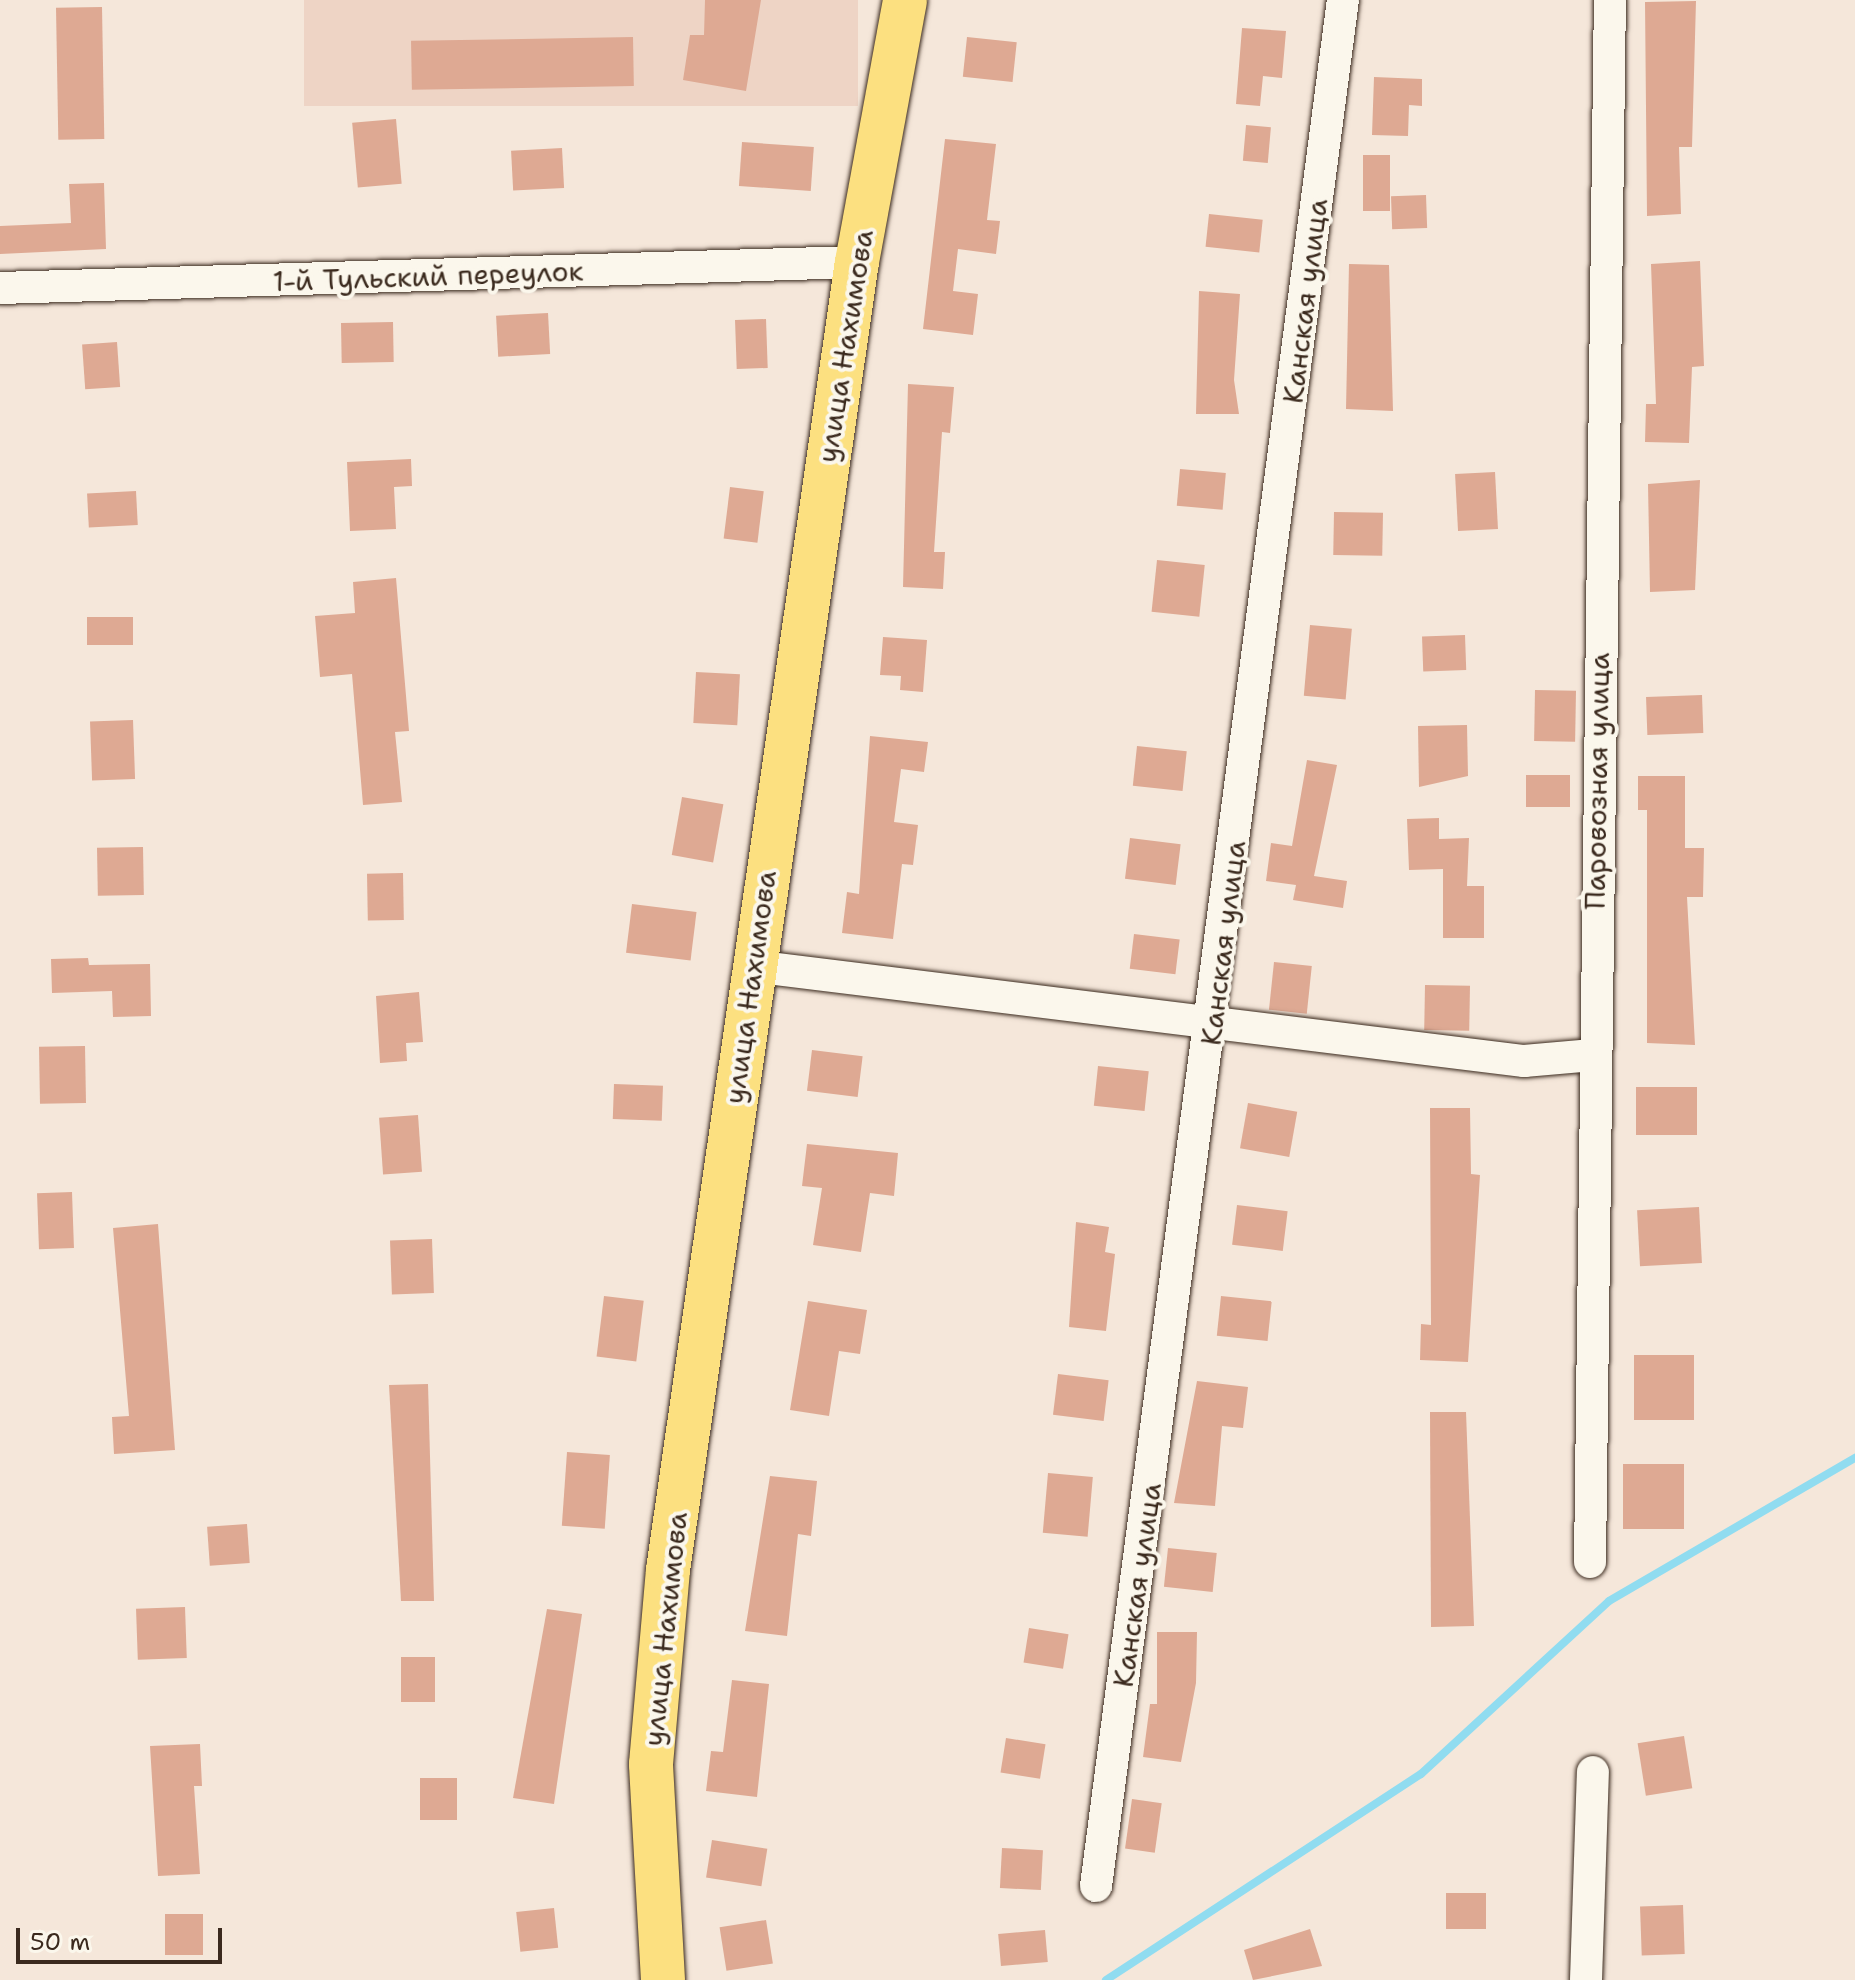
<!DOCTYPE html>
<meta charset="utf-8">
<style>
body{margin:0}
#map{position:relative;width:1855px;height:1980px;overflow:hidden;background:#f5e7da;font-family:"Shantell Sans",sans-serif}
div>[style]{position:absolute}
.built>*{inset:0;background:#eed4c5;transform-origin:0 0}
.stream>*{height:8px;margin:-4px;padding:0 4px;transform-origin:4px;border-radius:4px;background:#90dcf0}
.building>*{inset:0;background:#dea993;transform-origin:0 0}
.roads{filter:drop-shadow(0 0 2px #3b2a1e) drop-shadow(0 0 2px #3b2a1e)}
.street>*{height:32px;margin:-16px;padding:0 16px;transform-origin:16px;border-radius:16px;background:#fbf7ec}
.primary>*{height:44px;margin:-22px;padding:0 22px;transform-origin:22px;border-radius:22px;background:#fce080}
span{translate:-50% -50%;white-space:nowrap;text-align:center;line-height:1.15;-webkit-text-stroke:8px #fbf7ec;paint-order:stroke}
.street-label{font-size:28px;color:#3b2a1e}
.scale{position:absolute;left:16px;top:1928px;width:206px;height:36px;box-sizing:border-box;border:4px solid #3b2a1e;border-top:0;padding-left:10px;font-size:24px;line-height:28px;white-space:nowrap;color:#3b2a1e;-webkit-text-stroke:6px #fbf7ec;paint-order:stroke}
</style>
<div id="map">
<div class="built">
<div style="left:304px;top:0;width:554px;height:106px"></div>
</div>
<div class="stream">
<div style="left:1106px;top:1980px;width:376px;rotate:-33.2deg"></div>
<div style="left:1421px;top:1774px;width:255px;rotate:-42.6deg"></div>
<div style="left:1609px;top:1601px;width:285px;rotate:-30.2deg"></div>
</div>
<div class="building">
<div style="clip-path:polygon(705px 0,761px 0,746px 91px,683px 80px,690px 35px,704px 35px)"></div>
<div style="clip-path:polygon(1696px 1px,1692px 147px,1679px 147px,1681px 214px,1647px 216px,1645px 2px)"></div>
<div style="left:102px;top:7px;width:132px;height:46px;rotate:89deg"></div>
<div style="clip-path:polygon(1242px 28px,1286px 31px,1282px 78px,1263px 76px,1260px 106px,1236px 104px)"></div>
<div style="left:633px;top:37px;width:49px;height:222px;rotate:89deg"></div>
<div style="left:967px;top:37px;width:50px;height:40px;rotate:6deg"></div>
<div style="clip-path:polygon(1374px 77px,1422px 79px,1422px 106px,1409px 105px,1408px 136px,1372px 135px)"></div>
<div style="left:396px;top:119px;width:65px;height:44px;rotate:85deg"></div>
<div style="left:1246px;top:125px;width:25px;height:36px;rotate:5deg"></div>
<div style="clip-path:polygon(945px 139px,996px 144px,987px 220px,1000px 221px,996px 254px,958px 249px,953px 291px,978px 294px,973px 335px,923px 329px)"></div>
<div style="left:742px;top:142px;width:72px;height:44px;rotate:4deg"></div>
<div style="left:562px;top:148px;width:40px;height:51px;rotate:87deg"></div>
<div style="left:1363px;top:155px;width:27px;height:56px"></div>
<div style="clip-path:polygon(104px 183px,106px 249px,0 254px,0 226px,71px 223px,69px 184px)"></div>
<div style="left:1426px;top:195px;width:33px;height:35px;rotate:88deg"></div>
<div style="left:1209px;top:214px;width:54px;height:33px;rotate:6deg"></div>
<div style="clip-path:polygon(1700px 261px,1704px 366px,1692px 367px,1689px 443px,1645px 442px,1646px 404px,1656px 404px,1651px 264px)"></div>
<div style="clip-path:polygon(1349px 264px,1389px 265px,1393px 411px,1346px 409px)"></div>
<div style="clip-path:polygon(1199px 291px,1240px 294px,1234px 380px,1239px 414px,1196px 414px)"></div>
<div style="left:548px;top:313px;width:41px;height:52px;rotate:87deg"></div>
<div style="left:766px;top:319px;width:49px;height:31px;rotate:88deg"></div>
<div style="left:393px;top:322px;width:40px;height:52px;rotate:89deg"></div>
<div style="left:117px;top:342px;width:45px;height:35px;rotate:86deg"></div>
<div style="clip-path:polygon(908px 384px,954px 387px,950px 433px,942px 432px,934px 552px,945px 552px,943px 589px,903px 587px)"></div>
<div style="clip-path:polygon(411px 459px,412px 486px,394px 487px,396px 529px,350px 531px,347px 462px)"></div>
<div style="left:1180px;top:469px;width:46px;height:37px;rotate:5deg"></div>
<div style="left:1495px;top:472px;width:57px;height:40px;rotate:87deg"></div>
<div style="clip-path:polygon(1700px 480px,1695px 590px,1650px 592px,1648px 484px)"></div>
<div style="left:730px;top:487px;width:34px;height:52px;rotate:7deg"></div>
<div style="left:136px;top:491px;width:34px;height:49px;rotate:87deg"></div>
<div style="left:1334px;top:512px;width:49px;height:43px;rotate:1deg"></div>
<div style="left:1157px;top:560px;width:48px;height:52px;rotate:6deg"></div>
<div style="clip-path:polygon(396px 578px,409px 731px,395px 732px,402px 802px,363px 805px,352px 674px,320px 677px,315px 616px,355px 613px,353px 582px)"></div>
<div style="left:133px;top:617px;width:28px;height:46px;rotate:90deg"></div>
<div style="left:1310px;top:625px;width:42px;height:71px;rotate:5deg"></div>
<div style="left:1465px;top:635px;width:35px;height:43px;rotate:88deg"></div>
<div style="clip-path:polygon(883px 637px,927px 640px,923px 692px,900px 690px,901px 676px,880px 675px)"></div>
<div style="left:696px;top:672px;width:44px;height:51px;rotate:3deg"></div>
<div style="left:1535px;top:690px;width:41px;height:51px;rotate:1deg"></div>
<div style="left:1702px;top:695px;width:38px;height:56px;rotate:88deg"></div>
<div style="left:133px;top:720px;width:59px;height:43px;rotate:88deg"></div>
<div style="clip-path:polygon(1467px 725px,1468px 776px,1419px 787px,1418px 726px)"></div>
<div style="clip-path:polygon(870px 736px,928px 742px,924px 772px,901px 769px,894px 822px,918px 825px,913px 865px,902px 864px,893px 939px,842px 933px,847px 892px,859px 894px)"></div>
<div style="left:1137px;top:746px;width:50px;height:40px;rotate:6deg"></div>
<div style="clip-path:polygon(1307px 760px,1337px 765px,1314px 876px,1347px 881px,1343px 908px,1293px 900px,1296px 885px,1266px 881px,1271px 843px,1292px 846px)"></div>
<div style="left:1526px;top:775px;width:44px;height:32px"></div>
<div style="clip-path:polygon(1638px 776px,1685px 776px,1685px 848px,1704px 848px,1703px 897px,1687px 897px,1695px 1045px,1647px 1043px,1647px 810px,1638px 810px)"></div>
<div style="left:682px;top:797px;width:42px;height:59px;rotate:10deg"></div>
<div style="clip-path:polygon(1439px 818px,1439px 839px,1469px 838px,1467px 886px,1484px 886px,1484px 938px,1443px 938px,1443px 869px,1409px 870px,1407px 819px)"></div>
<div style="left:1130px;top:838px;width:51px;height:41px;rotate:7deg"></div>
<div style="left:143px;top:847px;width:48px;height:46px;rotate:89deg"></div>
<div style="left:403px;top:873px;width:47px;height:36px;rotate:89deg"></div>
<div style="left:632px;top:904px;width:65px;height:49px;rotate:7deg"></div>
<div style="left:1134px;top:934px;width:46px;height:35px;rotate:7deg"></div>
<div style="clip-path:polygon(88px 958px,89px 965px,150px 964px,151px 1016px,113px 1017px,112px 991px,52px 993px,51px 959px)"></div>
<div style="left:1274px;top:962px;width:38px;height:48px;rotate:6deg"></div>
<div style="left:1425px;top:985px;width:45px;height:45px;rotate:1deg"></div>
<div style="clip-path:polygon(419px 992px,423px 1042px,406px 1043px,407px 1061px,380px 1063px,376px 996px)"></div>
<div style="left:85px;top:1046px;width:57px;height:46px;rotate:89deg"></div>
<div style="left:812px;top:1050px;width:51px;height:41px;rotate:7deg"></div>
<div style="left:1098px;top:1066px;width:51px;height:40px;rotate:6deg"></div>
<div style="left:614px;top:1084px;width:49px;height:35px;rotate:2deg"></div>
<div style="left:1697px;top:1087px;width:48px;height:61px;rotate:90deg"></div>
<div style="left:1248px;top:1103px;width:50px;height:46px;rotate:10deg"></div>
<div style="clip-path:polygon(1430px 1108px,1470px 1108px,1471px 1174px,1480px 1175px,1468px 1362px,1420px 1360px,1421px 1324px,1431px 1325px)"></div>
<div style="left:418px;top:1115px;width:57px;height:39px;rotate:86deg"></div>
<div style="clip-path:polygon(807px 1144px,898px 1153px,894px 1196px,870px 1193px,861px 1252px,813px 1245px,822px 1188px,802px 1186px)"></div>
<div style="left:72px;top:1192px;width:56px;height:35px;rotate:88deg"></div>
<div style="left:1237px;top:1205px;width:51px;height:40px;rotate:7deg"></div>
<div style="left:1699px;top:1207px;width:56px;height:62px;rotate:87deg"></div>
<div style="clip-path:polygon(1076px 1222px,1109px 1227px,1105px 1252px,1115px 1254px,1106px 1331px,1069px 1327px)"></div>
<div style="clip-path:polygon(158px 1224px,175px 1450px,114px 1454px,112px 1417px,129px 1416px,113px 1228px)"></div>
<div style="left:432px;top:1239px;width:54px;height:42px;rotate:88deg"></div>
<div style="left:604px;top:1296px;width:40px;height:61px;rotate:7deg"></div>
<div style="left:1221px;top:1296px;width:51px;height:40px;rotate:6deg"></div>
<div style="clip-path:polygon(808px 1301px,867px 1310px,860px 1354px,839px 1351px,829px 1416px,790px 1410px)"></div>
<div style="left:1634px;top:1355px;width:60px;height:65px"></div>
<div style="left:1058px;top:1374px;width:51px;height:41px;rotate:7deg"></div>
<div style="clip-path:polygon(1197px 1381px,1248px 1387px,1243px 1428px,1222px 1426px,1215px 1506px,1174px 1503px)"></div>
<div style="clip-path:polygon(428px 1384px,434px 1601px,401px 1601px,389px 1385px)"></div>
<div style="clip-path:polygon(1430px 1412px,1466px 1412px,1474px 1626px,1431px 1627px)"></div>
<div style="left:567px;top:1452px;width:43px;height:74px;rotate:4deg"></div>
<div style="left:1623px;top:1464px;width:61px;height:65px"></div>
<div style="left:1048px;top:1473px;width:45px;height:60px;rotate:5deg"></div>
<div style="clip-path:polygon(770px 1476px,817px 1481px,811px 1536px,798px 1534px,787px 1636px,745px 1631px)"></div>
<div style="left:247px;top:1524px;width:39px;height:40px;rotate:86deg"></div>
<div style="left:1168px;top:1548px;width:49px;height:39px;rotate:6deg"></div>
<div style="left:185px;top:1607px;width:51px;height:49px;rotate:88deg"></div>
<div style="clip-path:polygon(547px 1609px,582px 1614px,554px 1804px,513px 1798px)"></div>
<div style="left:1029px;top:1628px;width:40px;height:35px;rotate:9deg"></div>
<div style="clip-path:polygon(1157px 1632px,1197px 1632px,1196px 1683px,1181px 1762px,1143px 1757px,1150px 1704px,1157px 1704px)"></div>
<div style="left:401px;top:1657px;width:34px;height:45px"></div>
<div style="clip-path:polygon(732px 1680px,769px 1684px,757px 1797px,706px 1791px,711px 1751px,723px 1752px)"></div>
<div style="left:1684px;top:1736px;width:53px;height:47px;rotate:81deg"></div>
<div style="left:1006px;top:1738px;width:40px;height:35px;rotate:9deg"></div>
<div style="clip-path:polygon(200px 1744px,202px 1786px,194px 1786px,200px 1874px,158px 1876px,150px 1746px)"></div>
<div style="left:420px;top:1778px;width:37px;height:42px"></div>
<div style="left:1132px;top:1799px;width:30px;height:50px;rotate:8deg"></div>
<div style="left:712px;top:1840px;width:56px;height:38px;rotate:9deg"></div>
<div style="left:1002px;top:1848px;width:41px;height:40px;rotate:3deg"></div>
<div style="left:1446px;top:1893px;width:40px;height:36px"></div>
<div style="left:1683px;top:1905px;width:49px;height:43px;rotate:88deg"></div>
<div style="left:554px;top:1908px;width:40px;height:38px;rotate:84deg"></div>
<div style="left:203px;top:1914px;width:41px;height:38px;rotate:90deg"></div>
<div style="left:766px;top:1920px;width:44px;height:47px;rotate:81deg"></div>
<div style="clip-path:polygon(1310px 1929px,1322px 1966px,1253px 1980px,1244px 1950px)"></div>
<div style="left:1045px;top:1930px;width:32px;height:47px;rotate:85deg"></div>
</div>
<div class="roads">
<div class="street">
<div style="left:0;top:288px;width:857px;rotate:-1.74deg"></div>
<div style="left:752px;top:966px;width:778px;rotate:7.02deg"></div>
<div style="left:1524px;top:1061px;width:69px;rotate:-5deg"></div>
<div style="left:1590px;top:1562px;width:1562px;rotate:-89.27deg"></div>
<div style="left:1096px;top:1886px;width:1902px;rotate:-82.54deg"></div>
<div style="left:1586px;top:1980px;width:208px;rotate:-88.1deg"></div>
</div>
<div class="primary">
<div style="left:663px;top:1980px;width:216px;rotate:-93.2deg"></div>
<div style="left:651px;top:1764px;width:195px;rotate:-85deg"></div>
<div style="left:668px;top:1570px;width:1322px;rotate:-81.78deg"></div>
<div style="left:857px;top:262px;width:266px;rotate:-79.6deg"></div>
</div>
</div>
<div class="street-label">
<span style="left:428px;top:276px;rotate:-2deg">1-й Тульский переулок</span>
<span style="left:1305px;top:301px;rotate:-83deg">Канская улица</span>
<span style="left:845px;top:346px;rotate:-81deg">улица Нахимова</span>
<span style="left:1597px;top:781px;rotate:-89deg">Паровозная улица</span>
<span style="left:1223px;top:943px;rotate:-83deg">Канская улица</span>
<span style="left:750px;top:987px;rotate:-82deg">улица Нахимова</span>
<span style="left:1137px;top:1585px;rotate:-82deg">Канская улица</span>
<span style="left:665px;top:1629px;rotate:-84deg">улица Нахимова</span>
</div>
<div class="scale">50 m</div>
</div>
